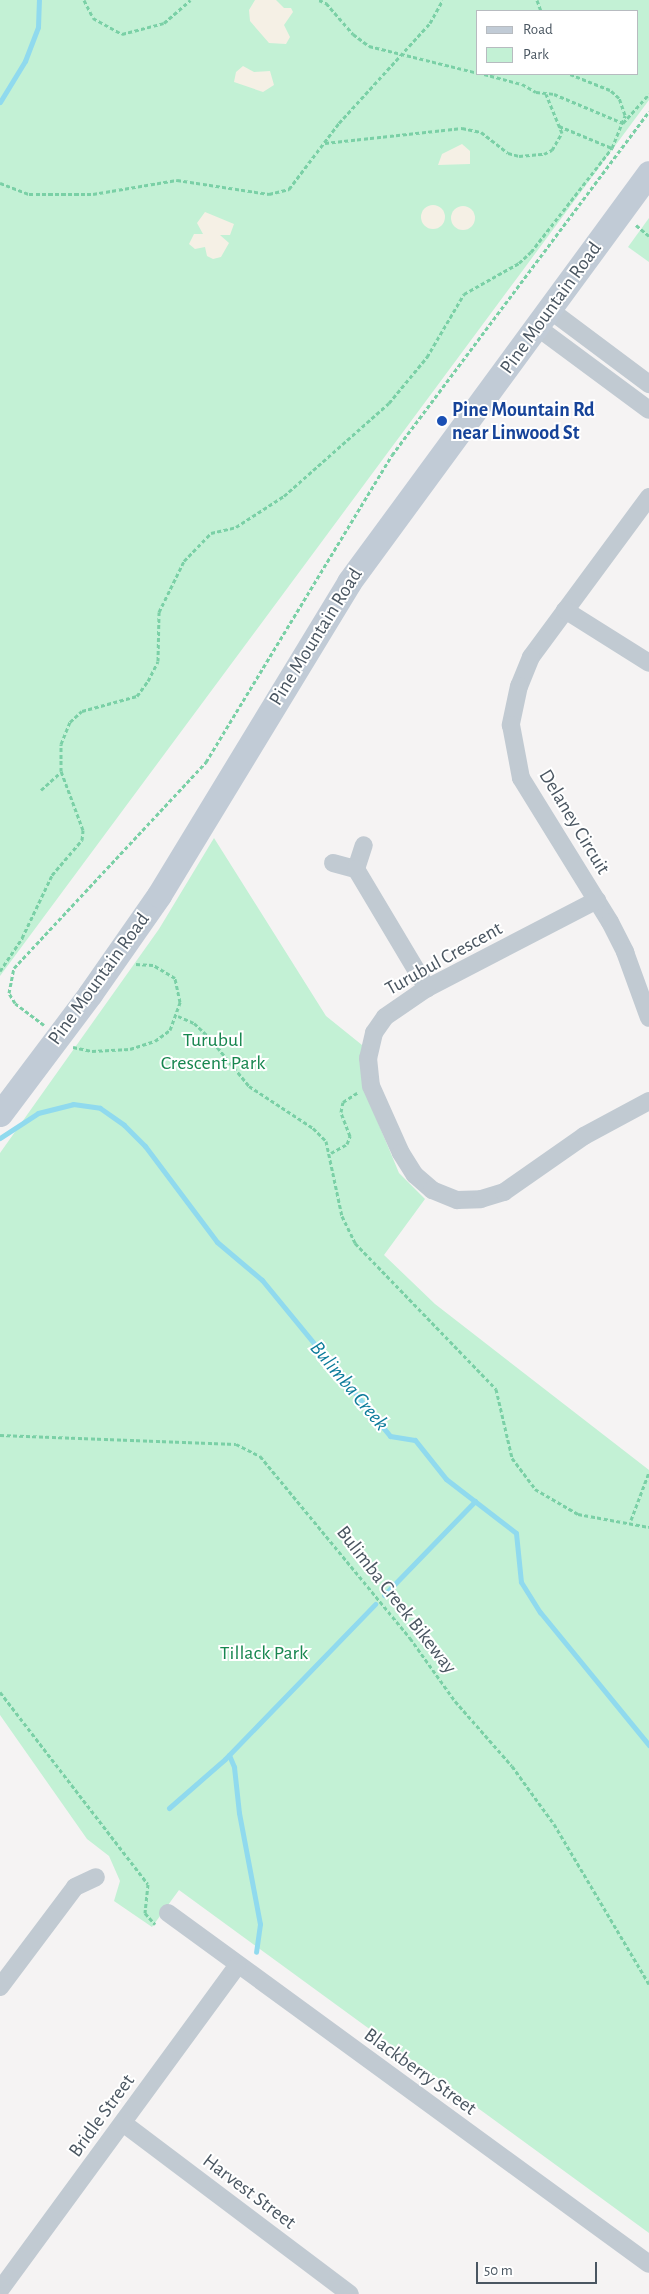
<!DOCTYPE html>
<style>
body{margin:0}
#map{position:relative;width:649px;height:2294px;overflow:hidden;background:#f5f3f3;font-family:"Alegreya Sans",sans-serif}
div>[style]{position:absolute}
.green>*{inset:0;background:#c3f1d5}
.sand>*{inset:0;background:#f5f0e5}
.round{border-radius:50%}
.stream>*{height:5px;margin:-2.5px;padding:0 2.5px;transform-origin:2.5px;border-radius:2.5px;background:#90daee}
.path>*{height:3px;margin-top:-1.5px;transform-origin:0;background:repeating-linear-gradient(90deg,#7ad0a6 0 4px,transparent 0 6.5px)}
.minor>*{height:18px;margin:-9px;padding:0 9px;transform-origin:9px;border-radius:9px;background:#c1cad2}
.secondary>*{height:25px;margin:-12.5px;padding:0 12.5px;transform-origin:12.5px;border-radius:12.5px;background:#c1cbd6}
.secondary-bridge>*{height:25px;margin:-12.5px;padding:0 12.5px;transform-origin:12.5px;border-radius:12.5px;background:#c1cbd6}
.dots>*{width:14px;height:14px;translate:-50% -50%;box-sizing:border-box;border:2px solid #fff;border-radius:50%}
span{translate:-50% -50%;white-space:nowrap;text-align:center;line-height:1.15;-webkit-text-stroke:4px #fff;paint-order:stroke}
.street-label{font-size:20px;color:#4a5661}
.transit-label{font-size:20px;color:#164399;font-weight:700}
.left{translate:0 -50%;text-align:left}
.park-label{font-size:20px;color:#17864f}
.water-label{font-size:21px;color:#0c7c9b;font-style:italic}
.legend{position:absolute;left:476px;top:10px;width:162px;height:65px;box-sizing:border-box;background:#fff;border:1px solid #b7bbc0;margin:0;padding:6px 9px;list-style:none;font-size:15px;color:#4a5661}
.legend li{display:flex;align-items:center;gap:10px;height:25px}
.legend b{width:25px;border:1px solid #b7bbc0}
.scale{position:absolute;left:476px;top:2262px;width:121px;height:22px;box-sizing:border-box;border:2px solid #4a5661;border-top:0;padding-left:6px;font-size:15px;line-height:18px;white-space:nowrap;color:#4a5661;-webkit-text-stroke:4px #fff;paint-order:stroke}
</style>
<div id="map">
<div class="green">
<div style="clip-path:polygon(evenodd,0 0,649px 0,649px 100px,0 976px,0 0,478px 11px,638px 11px,638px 74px,478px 74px,478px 11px)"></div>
<div style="clip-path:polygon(649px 218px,649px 262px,628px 247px)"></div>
<div style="clip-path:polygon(214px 838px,326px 1016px,362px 1045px,362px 1084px,399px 1173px,425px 1199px,384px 1255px,435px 1304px,649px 1470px,649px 2233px,179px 1890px,152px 1927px,114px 1901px,120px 1881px,109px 1856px,87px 1839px,0 1715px,0 1153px,159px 929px)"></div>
</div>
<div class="sand">
<div style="clip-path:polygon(255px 0,276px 0,284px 8px,291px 8px,293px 12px,284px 25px,290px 37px,286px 44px,269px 43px,250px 21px,249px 10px)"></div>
<div style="clip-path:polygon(243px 66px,254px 72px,270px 71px,274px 85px,263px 92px,234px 82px,236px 72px)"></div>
<div style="clip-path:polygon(462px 144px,470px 151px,470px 164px,438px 165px,442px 154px)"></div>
<div class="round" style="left:421px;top:205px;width:24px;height:24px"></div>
<div class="round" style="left:451px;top:206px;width:24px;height:24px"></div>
<div style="clip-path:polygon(205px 212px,234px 224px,230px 235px,220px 235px,229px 243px,221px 257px,213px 259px,207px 256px,205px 247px,195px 249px,189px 244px,194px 234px,203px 234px,197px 223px)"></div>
</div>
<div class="stream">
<div style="left:0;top:102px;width:48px;rotate:-58.6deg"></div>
<div style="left:25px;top:61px;width:36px;rotate:-69deg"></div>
<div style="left:38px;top:27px;width:27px;rotate:-88deg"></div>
<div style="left:0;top:1138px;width:45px;rotate:-33.3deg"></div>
<div style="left:38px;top:1113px;width:36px;rotate:-14deg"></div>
<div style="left:73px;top:1104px;width:27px;rotate:8deg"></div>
<div style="left:100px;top:1108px;width:29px;rotate:35deg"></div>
<div style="left:124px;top:1125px;width:30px;rotate:45deg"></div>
<div style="left:145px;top:1146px;width:120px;rotate:53.1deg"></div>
<div style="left:217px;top:1242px;width:59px;rotate:40.2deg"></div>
<div style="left:262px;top:1280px;width:202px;rotate:50.6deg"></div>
<div style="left:390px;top:1436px;width:25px;rotate:9deg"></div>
<div style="left:415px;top:1440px;width:50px;rotate:51.5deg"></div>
<div style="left:446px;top:1479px;width:88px;rotate:37.6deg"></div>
<div style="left:516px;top:1533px;width:49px;rotate:84.2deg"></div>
<div style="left:521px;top:1582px;width:36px;rotate:58deg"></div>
<div style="left:540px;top:1612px;width:172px;rotate:50.7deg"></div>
<div style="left:384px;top:1595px;width:131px;rotate:-45.9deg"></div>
<div style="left:229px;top:1755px;width:13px;rotate:67deg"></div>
<div style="left:234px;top:1767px;width:46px;rotate:83.8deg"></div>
<div style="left:239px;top:1813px;width:113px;rotate:79.3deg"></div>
<div style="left:260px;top:1924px;width:28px;rotate:98deg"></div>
<div style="left:169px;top:1808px;width:74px;rotate:-41.2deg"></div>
<div style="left:225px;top:1759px;width:216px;rotate:-45.9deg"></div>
</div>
<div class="path">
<div style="left:84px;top:0;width:20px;rotate:63deg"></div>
<div style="left:93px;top:18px;width:33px;rotate:29deg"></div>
<div style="left:122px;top:34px;width:43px;rotate:-14.7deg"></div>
<div style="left:164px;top:23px;width:35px;rotate:-41deg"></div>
<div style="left:319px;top:0;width:8px;rotate:23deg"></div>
<div style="left:326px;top:3px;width:41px;rotate:48.9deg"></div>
<div style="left:353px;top:34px;width:20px;rotate:37deg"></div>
<div style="left:369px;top:46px;width:112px;rotate:13.9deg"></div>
<div style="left:537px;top:0;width:12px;rotate:70deg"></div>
<div style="left:484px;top:74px;width:39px;rotate:15deg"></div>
<div style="left:522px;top:84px;width:16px;rotate:30deg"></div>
<div style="left:536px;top:92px;width:18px;rotate:6deg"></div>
<div style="left:554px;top:94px;width:75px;rotate:22.8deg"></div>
<div style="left:623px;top:123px;width:39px;rotate:-48deg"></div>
<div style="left:559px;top:126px;width:57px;rotate:22.5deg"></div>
<div style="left:325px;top:143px;width:138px;rotate:-6.2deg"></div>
<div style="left:462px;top:128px;width:19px;rotate:12deg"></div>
<div style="left:481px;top:132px;width:34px;rotate:38deg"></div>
<div style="left:508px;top:153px;width:11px;rotate:15deg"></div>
<div style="left:519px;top:156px;width:25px;rotate:-5deg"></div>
<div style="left:544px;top:154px;width:9px;rotate:-27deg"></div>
<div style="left:552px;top:150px;width:20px;rotate:-60deg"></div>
<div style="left:562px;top:133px;width:42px;rotate:-112.3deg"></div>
<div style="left:0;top:183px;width:31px;rotate:21deg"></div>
<div style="left:29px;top:194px;width:64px"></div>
<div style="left:93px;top:194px;width:85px;rotate:-9.5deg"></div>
<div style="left:177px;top:180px;width:93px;rotate:8.7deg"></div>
<div style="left:269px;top:194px;width:21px;rotate:-14deg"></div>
<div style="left:289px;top:189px;width:83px;rotate:-52.9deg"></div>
<div style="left:339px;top:123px;width:135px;rotate:-47.7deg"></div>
<div style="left:430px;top:23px;width:26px;rotate:-61deg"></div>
<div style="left:636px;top:225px;width:17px;rotate:40deg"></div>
<div style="left:41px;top:790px;width:27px;rotate:-42deg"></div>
<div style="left:0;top:971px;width:40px;rotate:-56deg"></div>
<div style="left:22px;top:938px;width:70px;rotate:-64.5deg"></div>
<div style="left:52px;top:875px;width:46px;rotate:-49.4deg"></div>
<div style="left:82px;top:840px;width:10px;rotate:-84deg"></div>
<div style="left:83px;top:830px;width:63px;rotate:-110.4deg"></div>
<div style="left:61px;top:771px;width:27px;rotate:-90deg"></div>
<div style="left:61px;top:744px;width:24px;rotate:-68deg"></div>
<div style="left:70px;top:722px;width:16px;rotate:-43deg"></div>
<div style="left:82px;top:711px;width:57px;rotate:-15.3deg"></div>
<div style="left:137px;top:696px;width:19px;rotate:-54deg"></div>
<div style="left:148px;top:681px;width:22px;rotate:-63deg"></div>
<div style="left:158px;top:661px;width:49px;rotate:-88.8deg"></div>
<div style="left:159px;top:612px;width:57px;rotate:-63.9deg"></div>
<div style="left:184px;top:561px;width:39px;rotate:-46deg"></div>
<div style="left:211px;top:533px;width:26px;rotate:-13deg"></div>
<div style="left:236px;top:527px;width:57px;rotate:-32.9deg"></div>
<div style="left:284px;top:496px;width:140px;rotate:-41.5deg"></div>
<div style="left:389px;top:403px;width:60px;rotate:-50.4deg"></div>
<div style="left:427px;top:357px;width:73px;rotate:-59.6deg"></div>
<div style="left:464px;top:294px;width:63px;rotate:-29.4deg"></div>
<div style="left:519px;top:263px;width:16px;rotate:-43deg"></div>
<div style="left:531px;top:252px;width:132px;rotate:-52.1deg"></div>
<div style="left:612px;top:148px;width:35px;rotate:-68deg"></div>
<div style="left:625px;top:115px;width:18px;rotate:-109deg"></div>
<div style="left:619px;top:98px;width:12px;rotate:-138deg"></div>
<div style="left:610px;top:90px;width:43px;rotate:-158.2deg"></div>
<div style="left:178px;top:1016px;width:17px;rotate:24deg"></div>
<div style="left:194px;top:1023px;width:21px;rotate:43deg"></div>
<div style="left:209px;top:1037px;width:63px;rotate:50.8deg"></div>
<div style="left:249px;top:1086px;width:77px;rotate:33.3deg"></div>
<div style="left:313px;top:1128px;width:18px;rotate:45deg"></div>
<div style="left:326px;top:1141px;width:77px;rotate:78deg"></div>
<div style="left:342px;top:1216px;width:30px;rotate:64deg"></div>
<div style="left:355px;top:1243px;width:203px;rotate:46deg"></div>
<div style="left:496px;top:1389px;width:71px;rotate:76.9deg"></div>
<div style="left:512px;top:1458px;width:39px;rotate:53deg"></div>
<div style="left:535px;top:1489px;width:50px;rotate:30.2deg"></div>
<div style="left:578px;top:1514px;width:72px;rotate:10.4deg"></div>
<div style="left:44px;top:1025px;width:36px;rotate:-143deg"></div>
<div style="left:15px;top:1003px;width:12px;rotate:-121deg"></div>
<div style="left:9px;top:993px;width:25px;rotate:-79deg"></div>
<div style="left:14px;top:968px;width:282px;rotate:-47deg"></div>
<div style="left:206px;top:762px;width:359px;rotate:-58.8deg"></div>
<div style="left:392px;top:455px;width:429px;rotate:-53.2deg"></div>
<div style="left:73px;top:1047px;width:19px;rotate:12deg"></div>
<div style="left:92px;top:1051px;width:38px;rotate:-3deg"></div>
<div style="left:130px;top:1049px;width:26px;rotate:-18deg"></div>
<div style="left:155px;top:1041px;width:19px;rotate:-36deg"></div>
<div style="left:170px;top:1030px;width:30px;rotate:-70deg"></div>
<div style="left:180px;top:1002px;width:25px;rotate:-102deg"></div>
<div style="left:175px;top:978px;width:26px;rotate:-149deg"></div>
<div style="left:153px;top:965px;width:18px;rotate:-177deg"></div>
<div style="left:331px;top:1153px;width:18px;rotate:-29deg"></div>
<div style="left:347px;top:1144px;width:9px;rotate:-69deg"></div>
<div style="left:350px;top:1136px;width:26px;rotate:-111deg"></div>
<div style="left:341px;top:1112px;width:10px;rotate:-79deg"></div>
<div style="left:343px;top:1102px;width:17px;rotate:-33deg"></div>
<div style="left:0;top:1435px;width:236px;rotate:2.2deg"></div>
<div style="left:236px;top:1444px;width:27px;rotate:27deg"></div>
<div style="left:260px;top:1456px;width:236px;rotate:50.5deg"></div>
<div style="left:410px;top:1638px;width:77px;rotate:54.5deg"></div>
<div style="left:455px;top:1701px;width:86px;rotate:48.8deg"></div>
<div style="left:512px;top:1766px;width:72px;rotate:54.1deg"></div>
<div style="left:554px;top:1824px;width:186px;rotate:59.3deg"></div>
<div style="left:631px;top:1520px;width:51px;rotate:-69.4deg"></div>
<div style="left:0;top:1692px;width:242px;rotate:52.4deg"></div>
<div style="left:148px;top:1884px;width:29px;rotate:96deg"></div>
<div style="left:145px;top:1913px;width:15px;rotate:48deg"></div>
</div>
<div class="minor">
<div style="left:550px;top:310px;width:124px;rotate:36.8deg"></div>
<div style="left:537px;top:327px;width:139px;rotate:36.5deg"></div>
<div style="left:649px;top:497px;width:199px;rotate:126.4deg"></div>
<div style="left:531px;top:657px;width:31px;rotate:112deg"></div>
<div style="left:519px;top:686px;width:40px;rotate:102deg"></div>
<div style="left:511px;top:725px;width:54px;rotate:79.3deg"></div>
<div style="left:521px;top:778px;width:169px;rotate:58.3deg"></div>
<div style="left:610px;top:922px;width:34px;rotate:63deg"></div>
<div style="left:625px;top:952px;width:70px;rotate:70deg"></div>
<div style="left:565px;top:610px;width:99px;rotate:32.2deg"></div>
<div style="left:333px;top:863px;width:24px;rotate:15deg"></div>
<div style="left:356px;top:869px;width:25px;rotate:-72deg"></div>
<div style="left:356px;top:869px;width:139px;rotate:59.2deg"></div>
<div style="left:597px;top:900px;width:191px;rotate:152.6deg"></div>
<div style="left:427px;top:988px;width:51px;rotate:145.4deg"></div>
<div style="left:385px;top:1017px;width:19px;rotate:125deg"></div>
<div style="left:374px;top:1033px;width:26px;rotate:103deg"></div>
<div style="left:368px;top:1058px;width:28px;rotate:84deg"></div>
<div style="left:371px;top:1086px;width:73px;rotate:65.9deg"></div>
<div style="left:401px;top:1153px;width:26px;rotate:58deg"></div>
<div style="left:415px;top:1175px;width:23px;rotate:41deg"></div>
<div style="left:432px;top:1190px;width:27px;rotate:22deg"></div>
<div style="left:457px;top:1200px;width:24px;rotate:-2deg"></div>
<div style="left:481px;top:1199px;width:24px;rotate:-17deg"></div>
<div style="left:504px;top:1192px;width:98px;rotate:-35deg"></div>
<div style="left:584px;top:1136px;width:74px;rotate:-28.3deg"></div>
<div style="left:168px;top:1913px;width:595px;rotate:36.12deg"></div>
<div style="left:0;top:1987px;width:125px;rotate:-53.1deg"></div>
<div style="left:75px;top:1887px;width:23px;rotate:-25deg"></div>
<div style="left:123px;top:2123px;width:284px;rotate:37deg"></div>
<div style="left:0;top:2290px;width:401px;rotate:-53.8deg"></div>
</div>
<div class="secondary">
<div style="left:90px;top:994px;width:121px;rotate:-55.1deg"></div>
<div style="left:159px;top:895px;width:366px;rotate:-58.7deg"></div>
<div style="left:349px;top:582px;width:507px;rotate:-53.74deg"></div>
</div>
<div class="secondary-bridge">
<div style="left:0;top:1114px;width:150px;rotate:-53.1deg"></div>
</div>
<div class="dots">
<div style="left:442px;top:421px;background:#1a4fb4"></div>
</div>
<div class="street-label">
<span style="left:551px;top:308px;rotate:-54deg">Pine Mountain Road</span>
<span style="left:316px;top:637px;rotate:-58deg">Pine Mountain Road</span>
<span style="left:574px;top:822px;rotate:59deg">Delaney Circuit</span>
<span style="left:444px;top:959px;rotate:-29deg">Turubul Crescent</span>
<span style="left:99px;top:979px;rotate:-54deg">Pine Mountain Road</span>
<span style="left:396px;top:1600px;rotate:52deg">Bulimba Creek Bikeway</span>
<span style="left:420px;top:2072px;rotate:36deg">Blackberry Street</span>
<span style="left:102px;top:2116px;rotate:-54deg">Bridle Street</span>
<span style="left:249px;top:2192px;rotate:37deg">Harvest Street</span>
</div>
<div class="transit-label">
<span class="left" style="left:452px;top:422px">Pine Mountain Rd<br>near Linwood St</span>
</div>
<div class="park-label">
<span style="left:213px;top:1052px">Turubul<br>Crescent Park</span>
<span style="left:264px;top:1653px">Tillack Park</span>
</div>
<div class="water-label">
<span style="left:349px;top:1386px;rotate:50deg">Bulimba Creek</span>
</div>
<ul class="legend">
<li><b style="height:6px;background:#c1cbd6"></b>Road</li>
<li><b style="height:14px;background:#c3f1d5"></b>Park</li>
</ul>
<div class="scale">50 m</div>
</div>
